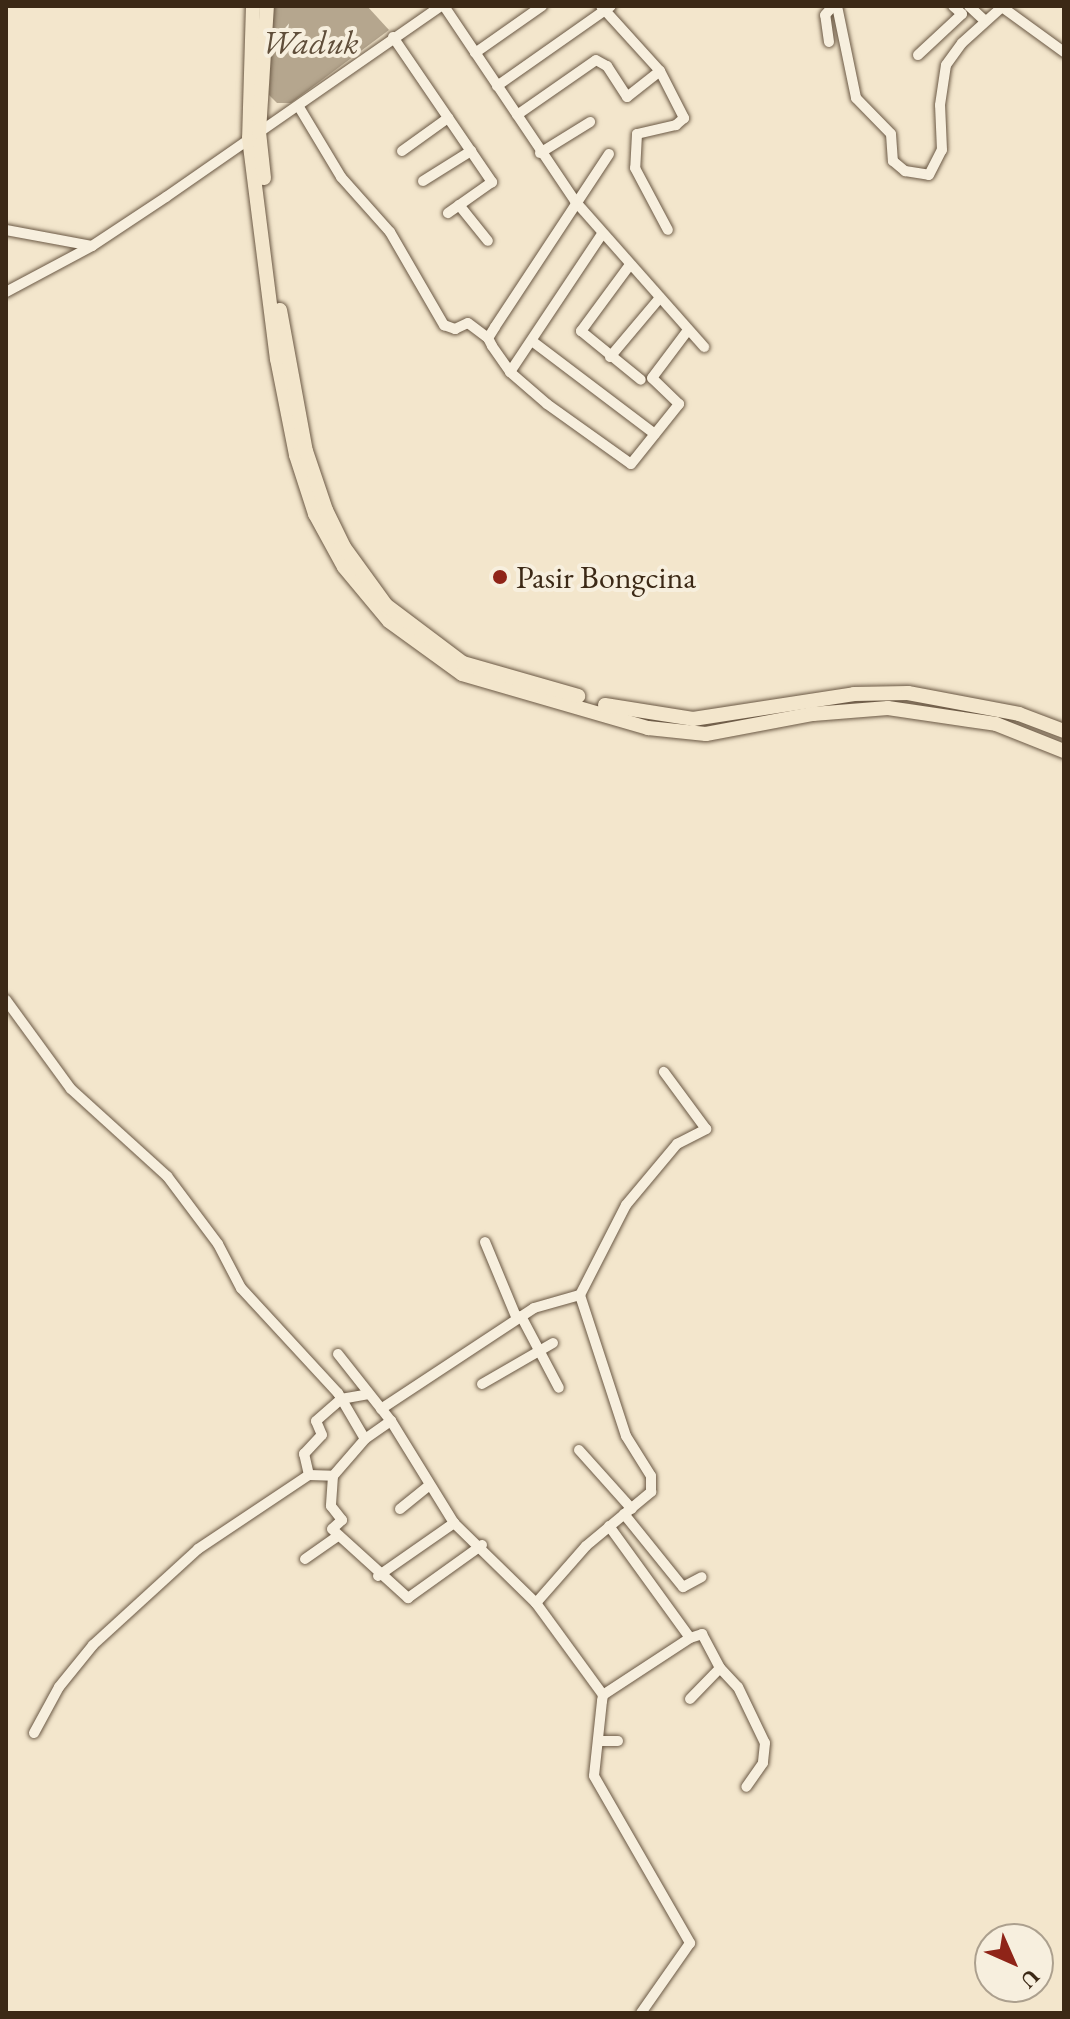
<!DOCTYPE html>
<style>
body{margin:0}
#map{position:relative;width:1070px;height:2019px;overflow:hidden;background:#f3e6cc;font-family:"EB Garamond",serif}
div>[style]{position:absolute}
.water>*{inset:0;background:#b5a68e}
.roads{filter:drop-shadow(0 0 2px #6a5844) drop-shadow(0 0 2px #6a5844)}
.minor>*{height:10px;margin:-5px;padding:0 5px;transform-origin:5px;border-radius:5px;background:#f7efde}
.major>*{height:14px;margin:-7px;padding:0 7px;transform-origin:7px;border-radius:7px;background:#f3e6cc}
.dots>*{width:22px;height:22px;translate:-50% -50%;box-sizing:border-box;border:4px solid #f7efde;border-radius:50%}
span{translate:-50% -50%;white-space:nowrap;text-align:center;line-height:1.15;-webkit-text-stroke:8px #f7efde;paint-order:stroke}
.poi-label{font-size:32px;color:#3c2916}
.left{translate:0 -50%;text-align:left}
.water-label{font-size:34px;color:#604e3a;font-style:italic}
.frame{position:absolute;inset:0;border:8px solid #3c2916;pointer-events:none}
.north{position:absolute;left:974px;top:1923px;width:80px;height:80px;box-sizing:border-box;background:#f7efde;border:2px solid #aca08e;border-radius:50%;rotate:135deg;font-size:22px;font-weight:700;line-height:32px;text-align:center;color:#3c2916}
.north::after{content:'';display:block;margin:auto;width:28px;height:36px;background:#8f2418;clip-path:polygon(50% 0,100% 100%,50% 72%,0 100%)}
</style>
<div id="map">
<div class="water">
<div style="clip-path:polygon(273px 6px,367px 6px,389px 30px,291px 103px,277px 103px,269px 95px)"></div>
</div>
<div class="roads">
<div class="minor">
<div style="left:444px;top:6px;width:235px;rotate:56.1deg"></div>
<div style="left:575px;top:201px;width:195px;rotate:48.5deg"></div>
<div style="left:837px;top:6px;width:94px;rotate:78.3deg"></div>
<div style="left:856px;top:98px;width:50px;rotate:45.8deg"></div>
<div style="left:891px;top:134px;width:27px;rotate:86deg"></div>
<div style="left:893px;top:161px;width:16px;rotate:40deg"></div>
<div style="left:905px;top:171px;width:24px;rotate:9deg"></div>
<div style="left:929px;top:175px;width:28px;rotate:-63deg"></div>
<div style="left:942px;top:150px;width:45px;rotate:-92.5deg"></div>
<div style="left:940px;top:105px;width:40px;rotate:-81.5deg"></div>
<div style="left:946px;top:65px;width:27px;rotate:-54deg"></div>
<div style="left:962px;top:43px;width:54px;rotate:-42deg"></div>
<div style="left:1002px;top:7px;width:77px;rotate:36deg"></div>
<div style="left:969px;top:6px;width:22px;rotate:43deg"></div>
<div style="left:393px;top:37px;width:176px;rotate:55.7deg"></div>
<div style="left:492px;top:182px;width:54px;rotate:144.8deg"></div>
<div style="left:829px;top:42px;width:27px;rotate:-98deg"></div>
<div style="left:825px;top:15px;width:12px;rotate:-48deg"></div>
<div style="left:475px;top:53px;width:82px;rotate:-35deg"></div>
<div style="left:918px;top:55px;width:60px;rotate:-43deg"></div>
<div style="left:962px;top:14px;width:12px;rotate:-138deg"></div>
<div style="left:660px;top:71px;width:53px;rotate:62.9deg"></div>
<div style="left:684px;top:118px;width:11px;rotate:139deg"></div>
<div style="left:676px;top:125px;width:40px;rotate:167deg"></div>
<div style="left:637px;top:134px;width:34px;rotate:93deg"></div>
<div style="left:635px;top:168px;width:70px;rotate:62deg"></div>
<div style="left:497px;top:86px;width:139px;rotate:-35.1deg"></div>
<div style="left:299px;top:107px;width:82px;rotate:59deg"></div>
<div style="left:341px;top:177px;width:74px;rotate:48.3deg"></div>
<div style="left:390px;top:232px;width:108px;rotate:59.9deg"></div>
<div style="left:444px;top:325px;width:12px;rotate:20deg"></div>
<div style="left:455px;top:329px;width:14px;rotate:-25deg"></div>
<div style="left:468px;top:323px;width:25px;rotate:37deg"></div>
<div style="left:517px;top:115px;width:96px;rotate:-34.8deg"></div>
<div style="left:596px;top:60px;width:13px;rotate:29deg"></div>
<div style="left:607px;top:66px;width:37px;rotate:57deg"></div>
<div style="left:627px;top:97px;width:42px;rotate:-38.2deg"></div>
<div style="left:660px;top:71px;width:88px;rotate:-132.2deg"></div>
<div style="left:402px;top:151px;width:57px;rotate:-35.7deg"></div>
<div style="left:540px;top:153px;width:59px;rotate:-31.8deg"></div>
<div style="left:609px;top:154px;width:207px;rotate:123.4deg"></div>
<div style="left:495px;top:327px;width:13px;rotate:122deg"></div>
<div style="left:488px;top:338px;width:9px;rotate:63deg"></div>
<div style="left:492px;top:346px;width:32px;rotate:55deg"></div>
<div style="left:510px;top:372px;width:49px;rotate:40.9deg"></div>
<div style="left:547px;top:404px;width:103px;rotate:35.5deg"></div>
<div style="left:631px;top:464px;width:77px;rotate:-51.3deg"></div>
<div style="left:679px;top:404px;width:37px;rotate:-136deg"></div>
<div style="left:652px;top:378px;width:60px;rotate:-53.1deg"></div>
<div style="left:423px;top:181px;width:57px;rotate:-32deg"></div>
<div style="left:459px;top:205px;width:46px;rotate:51.1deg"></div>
<div style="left:6px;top:230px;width:87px;rotate:10.5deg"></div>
<div style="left:629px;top:266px;width:81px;rotate:126.4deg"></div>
<div style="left:581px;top:331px;width:77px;rotate:39.2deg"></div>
<div style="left:6px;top:292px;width:98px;rotate:-28.1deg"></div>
<div style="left:92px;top:246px;width:89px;rotate:-33.5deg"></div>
<div style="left:166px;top:197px;width:335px;rotate:-34.8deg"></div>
<div style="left:532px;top:341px;width:154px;rotate:37.1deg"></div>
<div style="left:610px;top:357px;width:75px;rotate:-49.9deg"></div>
<div style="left:510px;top:372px;width:166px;rotate:-56.3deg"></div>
<div style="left:6px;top:1000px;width:110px;rotate:53.9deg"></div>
<div style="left:71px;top:1089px;width:130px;rotate:42.2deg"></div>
<div style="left:167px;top:1176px;width:85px;rotate:53.1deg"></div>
<div style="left:218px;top:1244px;width:50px;rotate:62.4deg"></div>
<div style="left:241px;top:1288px;width:143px;rotate:47.3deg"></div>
<div style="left:338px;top:1393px;width:53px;rotate:59.6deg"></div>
<div style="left:485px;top:1242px;width:83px;rotate:67.4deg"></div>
<div style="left:521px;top:1316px;width:81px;rotate:62.2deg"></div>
<div style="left:338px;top:1354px;width:85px;rotate:51.7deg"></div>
<div style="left:391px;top:1421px;width:120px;rotate:58.3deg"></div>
<div style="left:454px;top:1523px;width:115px;rotate:44.3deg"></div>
<div style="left:536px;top:1603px;width:114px;rotate:53.9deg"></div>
<div style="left:482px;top:1384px;width:82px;rotate:-30deg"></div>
<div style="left:381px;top:1409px;width:183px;rotate:-33.4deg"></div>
<div style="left:534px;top:1308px;width:48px;rotate:-15.8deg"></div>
<div style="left:579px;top:1450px;width:79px;rotate:48.1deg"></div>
<div style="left:309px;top:1475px;width:22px;rotate:-103deg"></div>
<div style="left:304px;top:1454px;width:26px;rotate:-47deg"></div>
<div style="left:322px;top:1435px;width:15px;rotate:-113deg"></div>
<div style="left:316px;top:1421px;width:33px;rotate:-41deg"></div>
<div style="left:341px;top:1399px;width:28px;rotate:-10deg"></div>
<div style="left:333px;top:1476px;width:49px;rotate:-49.1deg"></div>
<div style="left:365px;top:1439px;width:32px;rotate:-35deg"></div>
<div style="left:400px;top:1509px;width:38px;rotate:-39deg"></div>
<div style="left:624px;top:1514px;width:94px;rotate:51.1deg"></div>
<div style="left:683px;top:1587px;width:21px;rotate:-28deg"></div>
<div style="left:609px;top:1526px;width:138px;rotate:54.1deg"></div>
<div style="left:690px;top:1638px;width:104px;rotate:146.8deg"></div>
<div style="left:603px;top:1695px;width:6px;rotate:99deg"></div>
<div style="left:602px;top:1701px;width:75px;rotate:96.1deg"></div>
<div style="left:594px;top:1776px;width:193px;rotate:60.1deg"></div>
<div style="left:690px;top:1943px;width:85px;rotate:125deg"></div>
<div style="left:305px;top:1559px;width:39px;rotate:-35deg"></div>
<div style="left:378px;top:1576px;width:93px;rotate:-34.9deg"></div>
<div style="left:536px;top:1603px;width:76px;rotate:-48.7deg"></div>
<div style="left:586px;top:1546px;width:85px;rotate:-39.7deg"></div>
<div style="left:651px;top:1492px;width:16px;rotate:-90deg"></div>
<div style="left:651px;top:1476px;width:47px;rotate:-122deg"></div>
<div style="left:626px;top:1436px;width:148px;rotate:-108.1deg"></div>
<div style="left:580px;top:1295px;width:101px;rotate:-62.9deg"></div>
<div style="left:626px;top:1205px;width:80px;rotate:-50.1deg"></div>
<div style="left:677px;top:1144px;width:33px;rotate:-27deg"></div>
<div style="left:706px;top:1129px;width:71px;rotate:-126.4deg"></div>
<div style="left:690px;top:1638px;width:13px;rotate:-18deg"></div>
<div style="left:702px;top:1634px;width:38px;rotate:62deg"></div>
<div style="left:720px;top:1668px;width:26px;rotate:47deg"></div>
<div style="left:738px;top:1687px;width:62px;rotate:64.3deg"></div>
<div style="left:765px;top:1743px;width:20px;rotate:96deg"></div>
<div style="left:763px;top:1763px;width:29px;rotate:125deg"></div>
<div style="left:690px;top:1699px;width:43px;rotate:-45.9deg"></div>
<div style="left:34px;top:1733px;width:52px;rotate:-61.5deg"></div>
<div style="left:59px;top:1687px;width:54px;rotate:-51deg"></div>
<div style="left:93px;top:1645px;width:142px;rotate:-42.4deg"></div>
<div style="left:198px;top:1549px;width:133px;rotate:-33.7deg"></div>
<div style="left:309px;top:1475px;width:24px;rotate:2deg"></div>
<div style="left:333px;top:1476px;width:30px;rotate:94deg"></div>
<div style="left:331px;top:1506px;width:18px;rotate:52deg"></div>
<div style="left:342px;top:1520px;width:13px;rotate:138deg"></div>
<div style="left:332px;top:1529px;width:103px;rotate:42.2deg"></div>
<div style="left:408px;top:1598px;width:91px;rotate:-35.6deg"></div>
<div style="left:598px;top:1741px;width:20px"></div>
</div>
<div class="major">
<div style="left:253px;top:6px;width:132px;rotate:91.7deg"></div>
<div style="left:249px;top:138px;width:223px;rotate:82.8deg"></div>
<div style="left:277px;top:359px;width:98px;rotate:78.8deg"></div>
<div style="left:296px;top:455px;width:62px;rotate:72.1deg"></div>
<div style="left:315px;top:514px;width:60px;rotate:61.3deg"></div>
<div style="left:344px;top:567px;width:70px;rotate:50.2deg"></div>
<div style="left:389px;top:621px;width:90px;rotate:36deg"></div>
<div style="left:462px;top:674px;width:194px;rotate:16.2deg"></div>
<div style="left:648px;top:728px;width:58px;rotate:5.9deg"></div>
<div style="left:706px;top:734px;width:109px;rotate:-10.6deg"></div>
<div style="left:813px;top:714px;width:75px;rotate:-4.6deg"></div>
<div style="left:888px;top:708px;width:109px;rotate:8.4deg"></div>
<div style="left:996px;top:724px;width:73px;rotate:21.7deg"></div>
<div style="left:264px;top:178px;width:46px;rotate:-96.2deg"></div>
<div style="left:259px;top:132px;width:126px;rotate:-86.4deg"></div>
<div style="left:280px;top:310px;width:143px;rotate:79.6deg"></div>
<div style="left:306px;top:451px;width:62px;rotate:71.3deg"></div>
<div style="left:326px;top:510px;width:41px;rotate:64.1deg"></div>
<div style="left:344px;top:547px;width:72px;rotate:54.1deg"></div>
<div style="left:386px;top:605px;width:96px;rotate:37deg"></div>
<div style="left:463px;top:663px;width:120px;rotate:16deg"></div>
<div style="left:605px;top:705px;width:89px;rotate:9deg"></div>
<div style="left:693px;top:719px;width:163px;rotate:-8.8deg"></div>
<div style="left:854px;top:694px;width:54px;rotate:-1.1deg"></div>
<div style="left:908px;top:693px;width:113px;rotate:10.7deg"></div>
<div style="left:1019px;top:714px;width:48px;rotate:20.7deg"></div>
</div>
</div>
<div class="dots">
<div style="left:500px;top:577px;background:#8f2418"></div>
</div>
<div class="poi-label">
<span class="left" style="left:516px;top:577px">Pasir Bongcina</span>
</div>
<div class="water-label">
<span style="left:310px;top:43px">Waduk</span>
</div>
<div class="frame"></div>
<div class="north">U</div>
</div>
